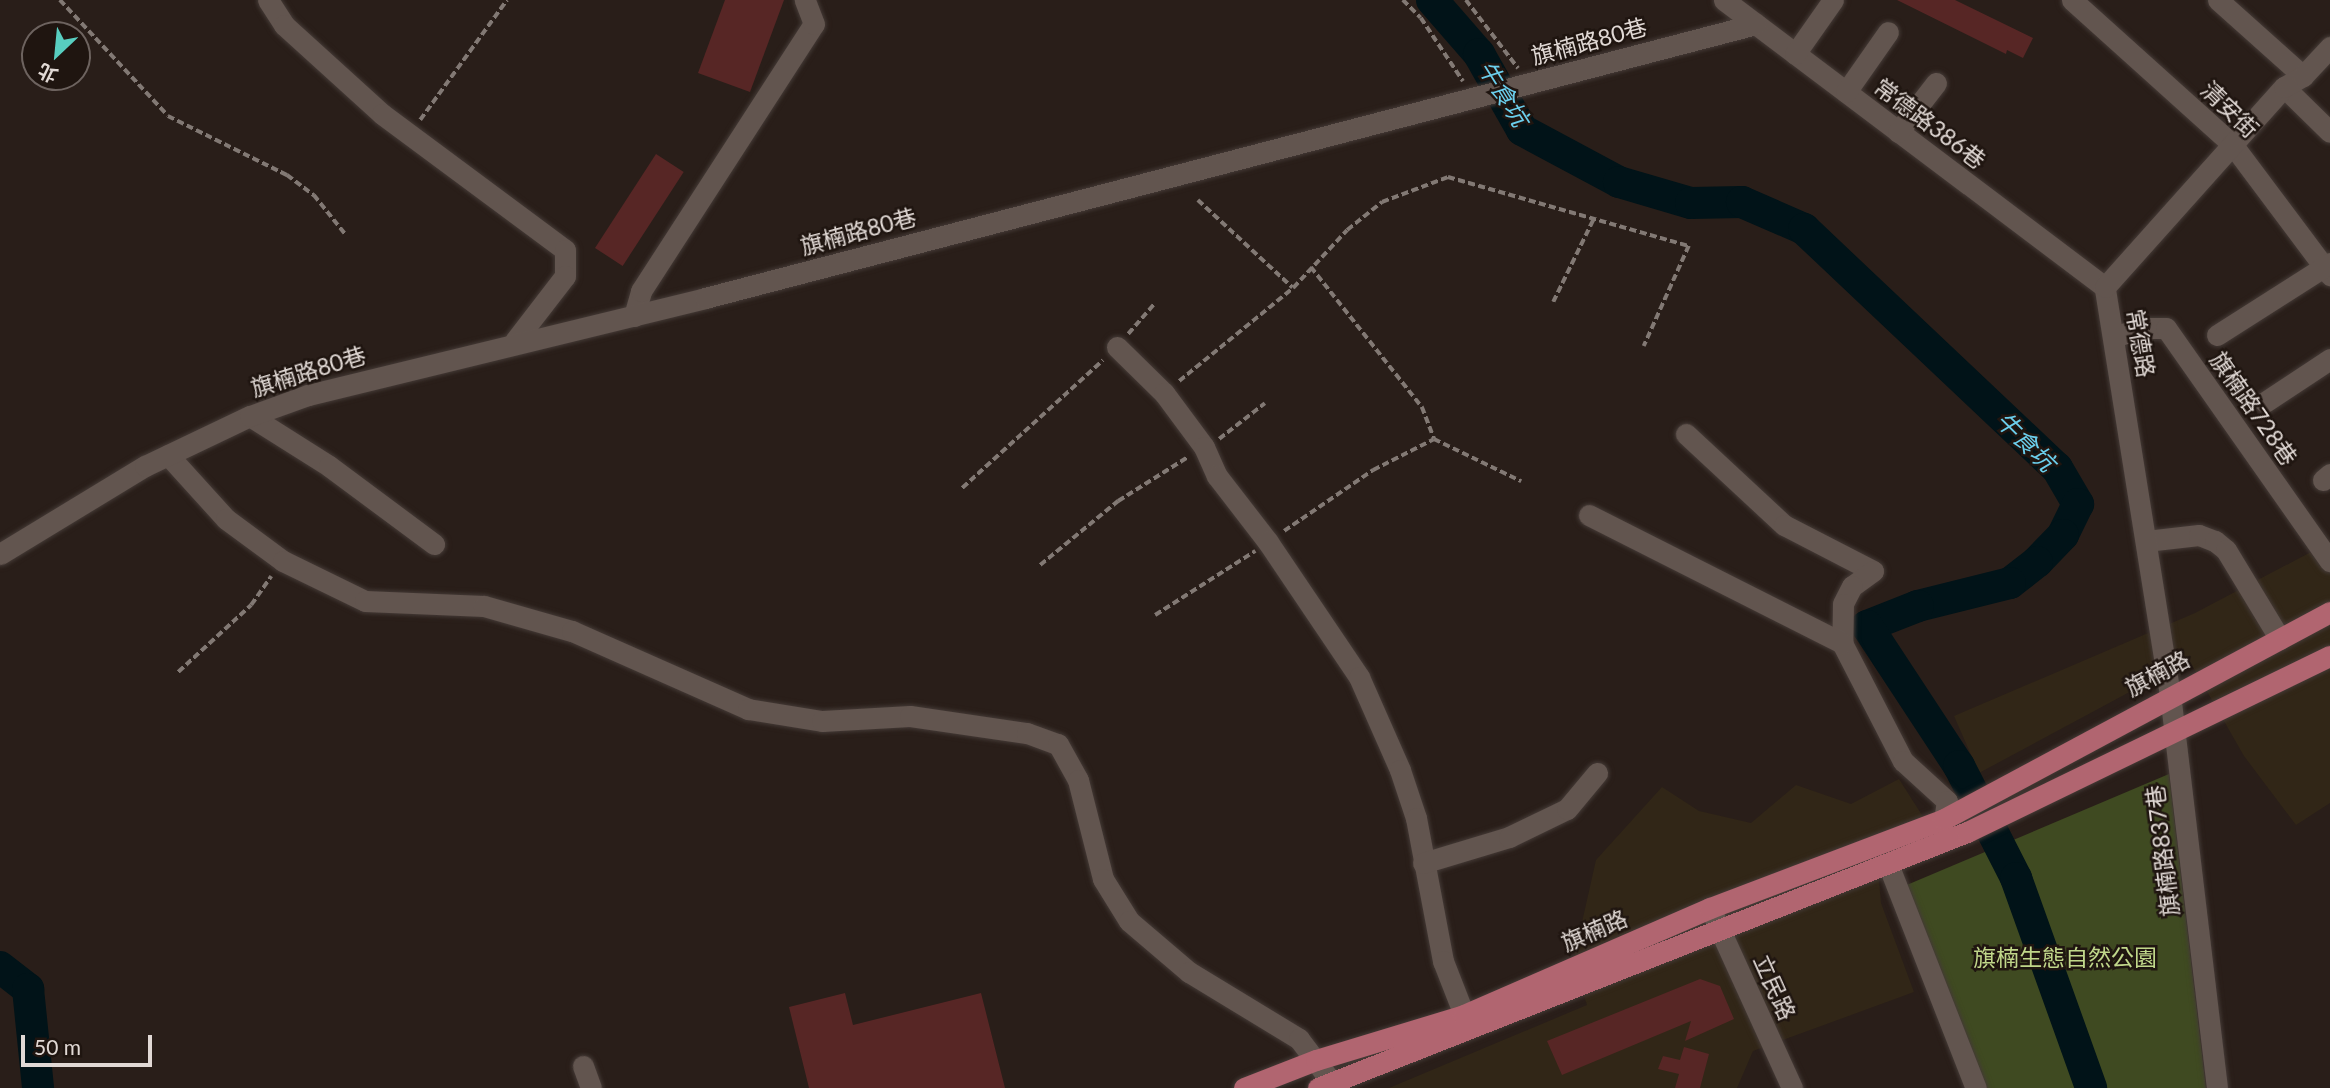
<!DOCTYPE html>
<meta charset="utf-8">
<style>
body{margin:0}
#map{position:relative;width:2330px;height:1088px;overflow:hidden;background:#291e19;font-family:Lato,"Noto Sans TC",sans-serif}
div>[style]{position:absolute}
.commercial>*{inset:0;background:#312617}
.green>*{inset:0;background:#3f4a21}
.river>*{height:32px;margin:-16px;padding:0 16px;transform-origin:16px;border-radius:16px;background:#011318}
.building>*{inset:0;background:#572625;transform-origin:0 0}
.path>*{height:3.5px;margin-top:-1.75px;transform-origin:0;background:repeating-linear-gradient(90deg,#827974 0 7px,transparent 0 10.5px)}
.roads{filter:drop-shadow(0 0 2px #443a36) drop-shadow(0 0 2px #443a36)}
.minor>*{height:21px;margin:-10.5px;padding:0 10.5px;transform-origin:10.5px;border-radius:10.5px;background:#62554f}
.major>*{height:21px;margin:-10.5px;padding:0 10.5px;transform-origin:10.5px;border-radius:10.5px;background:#b16570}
span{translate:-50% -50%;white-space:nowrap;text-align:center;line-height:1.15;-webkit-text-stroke:5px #1f1510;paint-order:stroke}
.street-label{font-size:23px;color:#e1d9d5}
.park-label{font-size:23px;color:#c0d78a}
.water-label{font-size:24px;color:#6bcfed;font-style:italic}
.north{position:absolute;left:21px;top:21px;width:70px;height:70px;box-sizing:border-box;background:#1f1510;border:2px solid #6d635f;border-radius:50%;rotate:206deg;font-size:19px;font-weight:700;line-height:28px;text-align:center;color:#e1d9d5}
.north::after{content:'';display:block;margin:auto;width:24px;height:32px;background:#58cec0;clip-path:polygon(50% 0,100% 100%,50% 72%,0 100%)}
.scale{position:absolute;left:21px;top:1035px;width:131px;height:32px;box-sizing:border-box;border:4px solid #e1d9d5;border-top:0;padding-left:9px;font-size:21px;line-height:24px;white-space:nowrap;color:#e1d9d5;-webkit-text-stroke:5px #1f1510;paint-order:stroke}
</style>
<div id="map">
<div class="commercial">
<div style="clip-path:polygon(2330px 542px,2330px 803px,2296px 825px,2244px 756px,2189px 660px,1979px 773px,1954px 716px,2195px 613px)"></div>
<div style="clip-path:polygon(1899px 779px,1939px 842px,1878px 868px,1881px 903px,1914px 992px,1753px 1051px,1737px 1088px,1389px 1088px,1587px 1005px,1573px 962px,1596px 860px,1662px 787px,1699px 811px,1751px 823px,1796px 785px,1851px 804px)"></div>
</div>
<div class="green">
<div style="clip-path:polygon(2169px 774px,2206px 1088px,1984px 1088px,1902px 887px)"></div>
</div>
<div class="river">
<div style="left:1432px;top:0;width:72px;rotate:49deg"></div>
<div style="left:1479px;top:54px;width:87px;rotate:60.5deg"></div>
<div style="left:1522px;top:130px;width:110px;rotate:28.2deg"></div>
<div style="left:1619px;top:182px;width:75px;rotate:16.3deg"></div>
<div style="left:1691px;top:203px;width:51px;rotate:-1.1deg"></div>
<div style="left:1742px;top:202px;width:68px;rotate:23.5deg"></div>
<div style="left:1804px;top:229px;width:348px;rotate:43.4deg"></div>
<div style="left:2057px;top:468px;width:42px;rotate:59.7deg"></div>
<div style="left:2078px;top:504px;width:34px;rotate:116deg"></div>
<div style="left:2063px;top:535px;width:37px;rotate:134deg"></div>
<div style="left:2037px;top:562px;width:34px;rotate:142deg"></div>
<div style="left:2010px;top:583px;width:95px;rotate:166deg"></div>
<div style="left:1918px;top:606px;width:55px;rotate:158.6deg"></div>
<div style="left:1867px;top:626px;width:168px;rotate:56.7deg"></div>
<div style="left:1959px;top:766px;width:126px;rotate:63deg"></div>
<div style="left:2016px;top:878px;width:223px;rotate:70.3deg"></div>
<div style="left:0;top:967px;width:36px;rotate:38deg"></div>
<div style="left:28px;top:989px;width:100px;rotate:84.2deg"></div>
</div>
<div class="building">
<div style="clip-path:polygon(725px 0,784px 0,750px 92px,698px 73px)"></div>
<div style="clip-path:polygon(1897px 0,1955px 0,2033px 38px,2023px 58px,2007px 50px,2006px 54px)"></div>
<div style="left:656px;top:154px;width:33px;height:112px;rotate:33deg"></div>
<div style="clip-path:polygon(1700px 979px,1720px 986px,1734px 1019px,1685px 1041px,1691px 1021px,1562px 1075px,1547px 1041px)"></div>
<div style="clip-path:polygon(845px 993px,853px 1025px,981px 993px,1005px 1088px,809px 1088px,789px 1007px)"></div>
<div style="clip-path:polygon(1684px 1047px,1709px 1054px,1700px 1088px,1675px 1088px,1679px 1074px,1658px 1069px,1663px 1056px,1680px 1060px)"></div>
</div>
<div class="path">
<div style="left:60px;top:0;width:158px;rotate:47deg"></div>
<div style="left:168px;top:116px;width:133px;rotate:26.4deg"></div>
<div style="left:287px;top:175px;width:34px;rotate:37deg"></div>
<div style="left:314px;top:195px;width:51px;rotate:51.3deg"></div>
<div style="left:1403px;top:0;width:25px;rotate:45deg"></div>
<div style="left:1421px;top:18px;width:76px;rotate:56.3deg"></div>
<div style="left:1466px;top:0;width:86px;rotate:52.6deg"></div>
<div style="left:420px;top:120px;width:148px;rotate:-54.1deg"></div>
<div style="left:1198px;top:200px;width:129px;rotate:42.8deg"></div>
<div style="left:1311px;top:267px;width:179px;rotate:51.6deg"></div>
<div style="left:1422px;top:407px;width:34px;rotate:69deg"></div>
<div style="left:1434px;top:439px;width:97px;rotate:25.8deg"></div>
<div style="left:1553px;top:302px;width:93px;rotate:-64deg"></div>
<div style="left:1128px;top:334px;width:40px;rotate:-49deg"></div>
<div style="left:1179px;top:381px;width:147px;rotate:-39.2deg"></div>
<div style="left:1293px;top:288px;width:79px;rotate:-47deg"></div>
<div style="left:1347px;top:230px;width:45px;rotate:-38.7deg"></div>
<div style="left:1382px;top:202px;width:71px;rotate:-20.7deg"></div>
<div style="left:1448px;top:177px;width:251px;rotate:16deg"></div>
<div style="left:1689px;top:246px;width:110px;rotate:114.2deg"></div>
<div style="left:1219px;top:439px;width:58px;rotate:-38deg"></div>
<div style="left:962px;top:488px;width:190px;rotate:-42.2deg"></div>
<div style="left:1284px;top:531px;width:108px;rotate:-34.4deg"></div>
<div style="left:1373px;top:470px;width:68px;rotate:-26.9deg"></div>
<div style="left:1040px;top:565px;width:101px;rotate:-39.4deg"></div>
<div style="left:1118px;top:501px;width:83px;rotate:-32.2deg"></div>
<div style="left:1155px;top:615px;width:119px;rotate:-32.6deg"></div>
<div style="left:178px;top:672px;width:99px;rotate:-42.5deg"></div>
<div style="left:251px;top:605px;width:35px;rotate:-55deg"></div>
</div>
<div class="roads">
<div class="minor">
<div style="left:268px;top:0;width:30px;rotate:57deg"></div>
<div style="left:284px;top:25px;width:132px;rotate:42.2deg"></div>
<div style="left:382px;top:114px;width:228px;rotate:36.6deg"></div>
<div style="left:565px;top:250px;width:26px;rotate:90deg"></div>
<div style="left:565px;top:276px;width:82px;rotate:127.6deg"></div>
<div style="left:1724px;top:0;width:477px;rotate:37deg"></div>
<div style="left:2072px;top:0;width:215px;rotate:42deg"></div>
<div style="left:2232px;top:144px;width:164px;rotate:53.2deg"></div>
<div style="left:2218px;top:0;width:114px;rotate:41.8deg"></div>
<div style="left:1795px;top:54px;width:66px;rotate:-54.9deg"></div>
<div style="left:2284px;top:87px;width:64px;rotate:44.4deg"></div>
<div style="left:1846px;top:92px;width:73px;rotate:-55deg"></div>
<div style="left:1898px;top:132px;width:62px;rotate:-52.2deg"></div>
<div style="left:634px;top:316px;width:26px;rotate:-74deg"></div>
<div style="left:641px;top:291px;width:318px;rotate:-57.1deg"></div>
<div style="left:814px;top:24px;width:26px;rotate:-111deg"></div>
<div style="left:2217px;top:335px;width:134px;rotate:-32.5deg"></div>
<div style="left:2114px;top:337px;width:28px;rotate:-19deg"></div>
<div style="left:2140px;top:328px;width:26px"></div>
<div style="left:2166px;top:328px;width:285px;rotate:54.9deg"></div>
<div style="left:1117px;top:347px;width:66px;rotate:44.4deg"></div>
<div style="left:1164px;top:393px;width:67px;rotate:53.5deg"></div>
<div style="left:1204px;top:447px;width:32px;rotate:66deg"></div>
<div style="left:1217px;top:476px;width:83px;rotate:52.3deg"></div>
<div style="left:1268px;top:542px;width:163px;rotate:56deg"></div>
<div style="left:1359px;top:677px;width:102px;rotate:66.2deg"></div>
<div style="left:1400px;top:770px;width:51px;rotate:71.6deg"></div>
<div style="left:1416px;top:818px;width:146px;rotate:79.3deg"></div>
<div style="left:1443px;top:961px;width:58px;rotate:68.7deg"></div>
<div style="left:2265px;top:402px;width:78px;rotate:-33.5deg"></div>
<div style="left:250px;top:416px;width:93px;rotate:32.3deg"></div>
<div style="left:329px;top:466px;width:131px;rotate:36.6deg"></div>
<div style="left:1686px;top:434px;width:134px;rotate:42.9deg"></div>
<div style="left:1784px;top:525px;width:100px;rotate:27.3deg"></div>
<div style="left:1873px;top:571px;width:26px;rotate:144deg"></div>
<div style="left:1852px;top:586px;width:20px;rotate:117deg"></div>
<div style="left:1843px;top:604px;width:39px;rotate:91deg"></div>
<div style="left:1842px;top:643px;width:133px;rotate:62.7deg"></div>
<div style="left:1903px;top:761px;width:59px;rotate:42.3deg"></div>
<div style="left:1947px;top:801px;width:18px;rotate:99deg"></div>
<div style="left:168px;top:455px;width:86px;rotate:47.8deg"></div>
<div style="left:226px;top:519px;width:71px;rotate:36.4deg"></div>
<div style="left:283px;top:561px;width:91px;rotate:26deg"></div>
<div style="left:365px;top:601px;width:119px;rotate:2.4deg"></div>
<div style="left:484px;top:606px;width:91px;rotate:15.9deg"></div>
<div style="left:572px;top:631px;width:193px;rotate:23.9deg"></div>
<div style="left:748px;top:709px;width:75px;rotate:9.2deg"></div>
<div style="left:822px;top:721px;width:88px;rotate:-3.3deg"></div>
<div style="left:910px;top:716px;width:118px;rotate:8.3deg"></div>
<div style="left:1027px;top:733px;width:33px;rotate:20deg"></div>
<div style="left:1058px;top:744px;width:41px;rotate:60.9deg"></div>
<div style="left:1078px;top:780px;width:102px;rotate:75.8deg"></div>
<div style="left:1103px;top:879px;width:49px;rotate:58.2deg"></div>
<div style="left:1129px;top:921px;width:79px;rotate:40.4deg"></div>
<div style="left:1189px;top:972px;width:129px;rotate:31.3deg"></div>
<div style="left:1299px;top:1039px;width:61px;rotate:52.9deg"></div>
<div style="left:2323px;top:480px;width:9px;rotate:-41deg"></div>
<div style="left:1589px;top:515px;width:284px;rotate:26.8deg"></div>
<div style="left:2146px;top:541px;width:53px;rotate:-6.5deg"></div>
<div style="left:2199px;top:535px;width:17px;rotate:21deg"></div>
<div style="left:2215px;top:541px;width:14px;rotate:39deg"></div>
<div style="left:2226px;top:550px;width:104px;rotate:58.8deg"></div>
<div style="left:0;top:554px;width:170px;rotate:-31.3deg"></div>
<div style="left:145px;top:466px;width:116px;rotate:-25.5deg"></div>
<div style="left:250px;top:416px;width:62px;rotate:-19.9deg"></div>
<div style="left:308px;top:395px;width:409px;rotate:-13.7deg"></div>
<div style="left:705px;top:298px;width:1086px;rotate:-14.61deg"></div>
<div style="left:1423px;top:863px;width:90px;rotate:-16.8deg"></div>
<div style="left:1509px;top:837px;width:64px;rotate:-25.8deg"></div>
<div style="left:1567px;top:809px;width:47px;rotate:-50.2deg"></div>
<div style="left:1888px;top:864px;width:241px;rotate:68.6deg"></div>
<div style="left:1710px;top:908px;width:198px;rotate:65.5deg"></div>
<div style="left:583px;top:1066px;width:23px;rotate:70deg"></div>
<div style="left:2217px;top:1088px;width:396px;rotate:-96.8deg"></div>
<div style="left:2170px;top:695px;width:413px;rotate:-99.1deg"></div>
<div style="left:2105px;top:287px;width:268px;rotate:-48.2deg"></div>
<div style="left:2284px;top:87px;width:22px;rotate:-30deg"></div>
<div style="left:2303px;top:76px;width:40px;rotate:-47deg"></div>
</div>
<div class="major">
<div style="left:1244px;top:1088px;width:77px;rotate:-21.3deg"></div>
<div style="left:1316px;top:1060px;width:155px;rotate:-16.9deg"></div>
<div style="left:1464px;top:1015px;width:268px;rotate:-23.5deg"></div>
<div style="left:1710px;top:908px;width:250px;rotate:-20.8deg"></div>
<div style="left:1944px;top:819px;width:438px;rotate:-28.2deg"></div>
<div style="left:1318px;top:1088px;width:698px;rotate:-21.53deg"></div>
<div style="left:1967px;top:832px;width:403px;rotate:-25.9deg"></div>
</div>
</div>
<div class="street-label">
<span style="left:1589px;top:41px;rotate:-15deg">旗楠路80巷</span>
<span style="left:2230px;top:109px;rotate:44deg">清安街</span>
<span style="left:1930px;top:123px;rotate:37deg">常德路386巷</span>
<span style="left:858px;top:231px;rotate:-15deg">旗楠路80巷</span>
<span style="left:2141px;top:343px;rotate:80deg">常德路</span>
<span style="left:308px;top:371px;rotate:-17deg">旗楠路80巷</span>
<span style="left:2254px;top:408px;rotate:55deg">旗楠路728巷</span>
<span style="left:2157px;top:673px;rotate:-28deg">旗楠路</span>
<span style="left:2162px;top:851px;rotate:-97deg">旗楠路837巷</span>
<span style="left:1594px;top:930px;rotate:-23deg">旗楠路</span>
<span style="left:1775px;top:987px;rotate:66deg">立民路</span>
</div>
<div class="park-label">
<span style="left:2065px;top:957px">旗楠生態自然公園</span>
</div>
<div class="water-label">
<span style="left:1504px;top:93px;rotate:58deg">牛食坑</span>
<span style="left:2026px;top:441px;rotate:45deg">牛食坑</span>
</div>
<div class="north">北</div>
<div class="scale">50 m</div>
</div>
